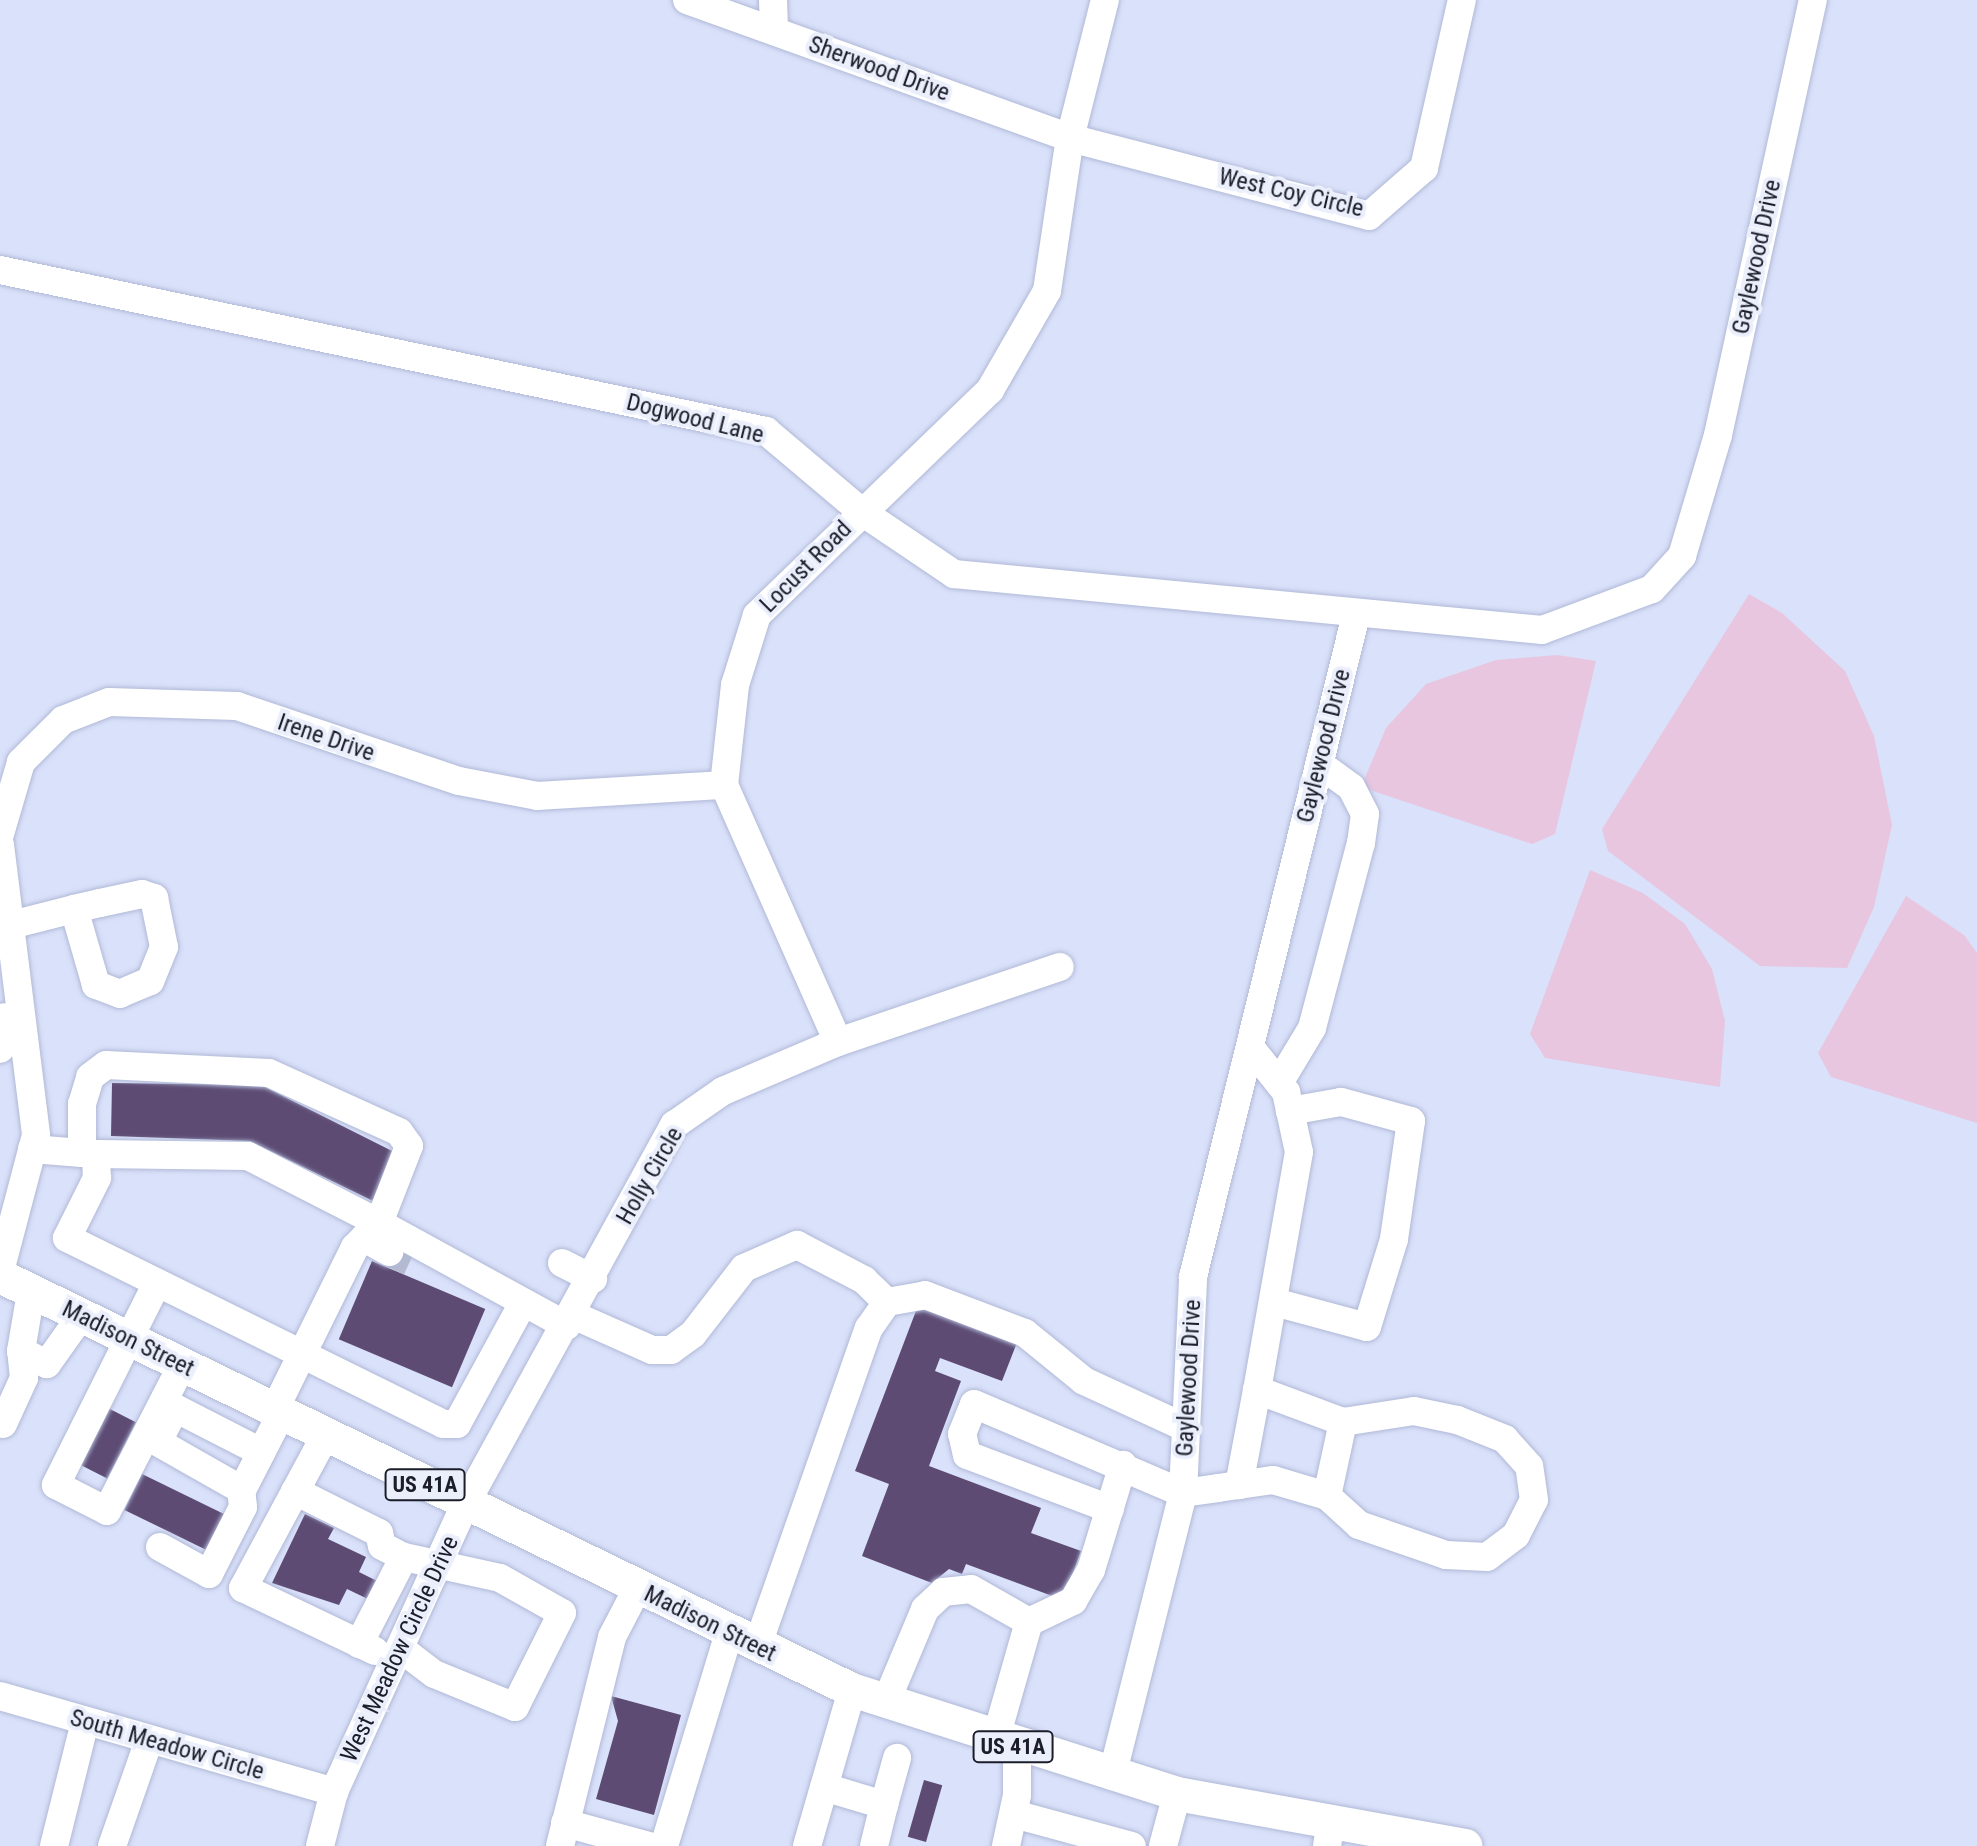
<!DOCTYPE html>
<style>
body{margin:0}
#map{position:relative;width:1977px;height:1846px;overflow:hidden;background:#dae1fa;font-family:"Roboto Condensed",sans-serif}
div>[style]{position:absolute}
.green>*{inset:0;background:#e8c6e0}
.building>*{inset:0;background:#5d4b73;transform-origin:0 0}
.minor-tunnel>*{height:28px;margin-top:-14px;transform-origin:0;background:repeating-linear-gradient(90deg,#b4bad0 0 28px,transparent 0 42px)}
.roads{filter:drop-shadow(0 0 2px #b0b9d7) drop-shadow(0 0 2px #b0b9d7)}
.minor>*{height:28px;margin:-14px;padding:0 14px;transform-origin:14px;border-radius:14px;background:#fff}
.major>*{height:34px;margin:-17px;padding:0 17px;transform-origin:17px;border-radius:17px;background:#fff}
span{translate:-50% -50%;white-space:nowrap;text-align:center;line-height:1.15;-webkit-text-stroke:8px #ebeffc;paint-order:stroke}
.shield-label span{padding:2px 6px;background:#ebeffc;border:2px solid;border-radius:6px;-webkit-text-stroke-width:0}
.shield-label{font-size:22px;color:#1b1e2a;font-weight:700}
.street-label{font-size:24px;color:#1b1e2a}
</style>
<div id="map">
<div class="green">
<div style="clip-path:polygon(1749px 594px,1782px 613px,1845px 671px,1874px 736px,1892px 825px,1874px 907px,1847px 968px,1760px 966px,1608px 851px,1602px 829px)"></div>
<div style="clip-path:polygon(1557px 655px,1596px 661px,1555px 834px,1532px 844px,1361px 787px,1386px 728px,1426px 684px,1496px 660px)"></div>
<div style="clip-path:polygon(1590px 870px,1643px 893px,1685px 924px,1712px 969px,1725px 1021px,1720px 1087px,1545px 1058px,1530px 1034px)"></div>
<div style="clip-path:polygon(1906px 896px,1964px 935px,1977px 953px,1977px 1123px,1831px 1077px,1818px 1053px)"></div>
</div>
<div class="building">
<div style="clip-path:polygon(112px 1083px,261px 1085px,400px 1155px,377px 1203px,250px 1141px,111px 1136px)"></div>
<div style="left:372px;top:1261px;width:123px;height:85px;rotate:23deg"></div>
<div style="clip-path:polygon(919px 1303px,1018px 1340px,1002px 1381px,940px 1358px,935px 1371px,961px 1381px,929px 1466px,1041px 1508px,1031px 1533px,1081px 1551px,1063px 1600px,966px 1564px,962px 1574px,949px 1569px,932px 1583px,862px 1556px,889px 1484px,855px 1471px)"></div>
<div style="left:102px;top:1405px;width:38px;height:63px;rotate:27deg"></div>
<div style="left:142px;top:1474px;width:98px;height:40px;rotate:26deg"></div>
<div style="clip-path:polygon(305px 1514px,334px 1528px,328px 1539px,366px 1557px,359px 1572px,381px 1583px,372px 1601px,347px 1589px,339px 1605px,272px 1583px)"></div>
<div style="clip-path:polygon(611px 1696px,681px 1715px,654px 1815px,596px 1799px,618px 1721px)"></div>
<div style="left:924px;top:1780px;width:19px;height:59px;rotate:16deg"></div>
</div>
<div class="minor-tunnel">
<div style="left:389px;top:1252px;width:23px;rotate:25deg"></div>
</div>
<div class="roads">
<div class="minor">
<div style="left:687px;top:0;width:407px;rotate:19.8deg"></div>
<div style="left:1070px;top:138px;width:309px;rotate:14.6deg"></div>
<div style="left:1369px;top:216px;width:73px;rotate:-41.1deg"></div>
<div style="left:1424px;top:168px;width:172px;rotate:-77.3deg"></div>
<div style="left:773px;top:0;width:30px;rotate:88deg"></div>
<div style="left:0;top:270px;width:783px;rotate:11.87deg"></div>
<div style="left:766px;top:431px;width:126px;rotate:40.2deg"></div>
<div style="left:862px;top:512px;width:111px;rotate:34deg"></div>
<div style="left:954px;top:574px;width:591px;rotate:5.44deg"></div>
<div style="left:1542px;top:630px;width:117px;rotate:-20.4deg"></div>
<div style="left:1652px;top:589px;width:45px;rotate:-47.7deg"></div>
<div style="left:1682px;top:556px;width:126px;rotate:-73.4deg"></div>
<div style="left:1718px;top:435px;width:445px;rotate:-77.7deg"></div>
<div style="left:0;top:834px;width:75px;rotate:-73.7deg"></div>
<div style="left:21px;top:762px;width:59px;rotate:-45deg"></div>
<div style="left:63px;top:720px;width:49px;rotate:-21.4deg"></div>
<div style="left:109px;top:702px;width:128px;rotate:1.8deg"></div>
<div style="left:237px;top:706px;width:234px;rotate:18.7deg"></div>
<div style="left:459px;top:781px;width:80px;rotate:10.8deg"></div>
<div style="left:538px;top:796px;width:186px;rotate:-3.4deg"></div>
<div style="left:0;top:845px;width:292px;rotate:82.9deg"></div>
<div style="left:36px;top:1135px;width:141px;rotate:104.8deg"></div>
<div style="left:11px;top:925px;width:65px;rotate:-14.3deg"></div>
<div style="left:74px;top:909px;width:27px;rotate:-13deg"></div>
<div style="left:100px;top:903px;width:43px;rotate:-12.1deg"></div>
<div style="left:142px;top:894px;width:13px;rotate:18deg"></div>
<div style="left:154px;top:898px;width:50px;rotate:78.5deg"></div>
<div style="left:164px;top:947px;width:37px;rotate:112deg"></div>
<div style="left:150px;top:981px;width:33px;rotate:157deg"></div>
<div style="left:120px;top:994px;width:26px;rotate:-159deg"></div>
<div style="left:96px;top:985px;width:79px;rotate:-106.1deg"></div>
<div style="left:838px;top:1042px;width:281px;rotate:-113.9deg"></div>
<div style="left:724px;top:785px;width:101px;rotate:-83.7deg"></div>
<div style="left:735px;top:685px;width:73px;rotate:-72.6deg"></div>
<div style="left:757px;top:615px;width:324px;rotate:-44deg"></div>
<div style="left:990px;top:390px;width:114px;rotate:-60.1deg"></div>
<div style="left:1047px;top:291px;width:155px;rotate:-81.5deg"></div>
<div style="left:1070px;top:138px;width:142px;rotate:-75.8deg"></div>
<div style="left:1250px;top:1047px;width:58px;rotate:51.3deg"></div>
<div style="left:1286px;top:1092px;width:61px;rotate:77.8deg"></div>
<div style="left:1299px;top:1152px;width:242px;rotate:100deg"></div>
<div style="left:0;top:1049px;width:32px;rotate:-83deg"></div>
<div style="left:1279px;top:1083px;width:64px;rotate:-59deg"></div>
<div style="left:1312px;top:1028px;width:191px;rotate:-75.2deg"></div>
<div style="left:1361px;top:843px;width:29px;rotate:-82deg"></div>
<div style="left:1365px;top:814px;width:30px;rotate:-117deg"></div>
<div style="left:1351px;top:787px;width:39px;rotate:-144deg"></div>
<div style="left:32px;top:1149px;width:50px;rotate:4.6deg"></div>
<div style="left:82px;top:1153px;width:49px;rotate:-90deg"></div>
<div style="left:82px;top:1104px;width:28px;rotate:-73deg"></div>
<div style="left:90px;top:1077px;width:20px;rotate:-37deg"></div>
<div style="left:106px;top:1065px;width:163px;rotate:2.8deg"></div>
<div style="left:269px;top:1073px;width:143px;rotate:24.4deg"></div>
<div style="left:399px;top:1132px;width:17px;rotate:54deg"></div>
<div style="left:409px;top:1146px;width:83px;rotate:111.3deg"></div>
<div style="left:379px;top:1223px;width:214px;rotate:28.7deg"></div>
<div style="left:82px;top:1153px;width:14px;rotate:4deg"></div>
<div style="left:96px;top:1154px;width:24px;rotate:88deg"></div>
<div style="left:97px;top:1178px;width:67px;rotate:116.6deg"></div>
<div style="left:67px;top:1238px;width:419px;rotate:26.3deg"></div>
<div style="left:443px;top:1424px;width:14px"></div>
<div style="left:457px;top:1424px;width:138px;rotate:-61.4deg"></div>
<div style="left:96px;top:1154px;width:152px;rotate:0.8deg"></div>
<div style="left:248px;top:1156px;width:147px;rotate:27.1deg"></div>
<div style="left:379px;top:1223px;width:34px;rotate:135deg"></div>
<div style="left:355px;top:1247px;width:183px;rotate:116.3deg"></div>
<div style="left:364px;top:1238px;width:29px;rotate:29deg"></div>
<div style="left:562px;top:1263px;width:35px;rotate:27deg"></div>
<div style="left:157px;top:1283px;width:226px;rotate:116.6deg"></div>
<div style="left:56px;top:1485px;width:57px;rotate:27deg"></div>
<div style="left:107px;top:1511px;width:164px;rotate:-62.8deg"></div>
<div style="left:31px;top:1292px;width:60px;rotate:99.6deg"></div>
<div style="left:21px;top:1351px;width:29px;rotate:27deg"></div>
<div style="left:47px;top:1364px;width:59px;rotate:-54.7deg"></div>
<div style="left:1278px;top:1303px;width:92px;rotate:15.1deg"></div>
<div style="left:1367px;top:1327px;width:92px;rotate:-72.9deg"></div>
<div style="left:1394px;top:1239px;width:119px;rotate:-81.8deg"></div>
<div style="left:1411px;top:1121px;width:73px;rotate:-164.8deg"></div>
<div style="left:1341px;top:1102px;width:52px;rotate:170deg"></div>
<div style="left:573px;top:1315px;width:86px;rotate:23.9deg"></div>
<div style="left:652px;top:1350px;width:19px"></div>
<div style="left:671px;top:1350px;width:27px;rotate:-36deg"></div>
<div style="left:693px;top:1334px;width:83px;rotate:-52.3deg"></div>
<div style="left:744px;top:1268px;width:58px;rotate:-23.5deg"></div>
<div style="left:797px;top:1245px;width:76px;rotate:27.6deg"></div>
<div style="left:864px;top:1280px;width:32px;rotate:44deg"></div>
<div style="left:3px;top:1424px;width:51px;rotate:-65.5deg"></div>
<div style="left:24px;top:1378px;width:27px;rotate:-96deg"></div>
<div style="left:162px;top:1434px;width:29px;rotate:-63deg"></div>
<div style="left:175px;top:1408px;width:97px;rotate:27.1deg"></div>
<div style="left:147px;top:1436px;width:109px;rotate:29.6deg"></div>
<div style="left:242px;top:1490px;width:85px;rotate:-62.8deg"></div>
<div style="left:325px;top:1436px;width:173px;rotate:118.3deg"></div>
<div style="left:243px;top:1588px;width:146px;rotate:25.5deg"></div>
<div style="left:295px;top:1491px;width:94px;rotate:26.6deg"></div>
<div style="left:379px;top:1533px;width:13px;rotate:77deg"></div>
<div style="left:382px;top:1546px;width:25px;rotate:27deg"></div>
<div style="left:1327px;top:1496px;width:76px;rotate:-77.8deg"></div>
<div style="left:1110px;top:1509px;width:153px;rotate:-159.3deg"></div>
<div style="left:967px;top:1455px;width:22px;rotate:-103deg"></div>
<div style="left:962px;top:1434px;width:32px;rotate:-68deg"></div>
<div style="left:974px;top:1404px;width:227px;rotate:23.1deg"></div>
<div style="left:1183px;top:1493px;width:35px;rotate:-8deg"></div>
<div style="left:1218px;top:1488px;width:56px;rotate:-8.3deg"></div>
<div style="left:1273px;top:1480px;width:56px;rotate:16.5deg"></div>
<div style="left:1327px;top:1496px;width:43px;rotate:42.2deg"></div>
<div style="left:1359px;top:1525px;width:92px;rotate:19deg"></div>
<div style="left:1446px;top:1555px;width:41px;rotate:2.8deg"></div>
<div style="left:1487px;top:1557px;width:36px;rotate:-37deg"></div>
<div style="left:1516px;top:1535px;width:39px;rotate:-63deg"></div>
<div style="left:1534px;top:1500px;width:34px;rotate:-98deg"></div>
<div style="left:1529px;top:1466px;width:36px;rotate:-132deg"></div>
<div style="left:1505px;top:1439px;width:52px;rotate:-158.4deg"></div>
<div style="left:1457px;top:1420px;width:44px;rotate:-168.2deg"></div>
<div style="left:1414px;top:1411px;width:72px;rotate:171.2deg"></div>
<div style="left:1343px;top:1422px;width:92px;rotate:-159.6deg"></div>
<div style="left:1257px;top:1390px;width:97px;rotate:100.7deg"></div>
<div style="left:160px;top:1547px;width:56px;rotate:28.9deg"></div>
<div style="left:209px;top:1574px;width:75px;rotate:-63.1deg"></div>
<div style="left:243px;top:1507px;width:18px;rotate:-96deg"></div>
<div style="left:1029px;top:1622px;width:49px;rotate:-25.5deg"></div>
<div style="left:1073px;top:1601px;width:36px;rotate:-60deg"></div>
<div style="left:1091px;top:1570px;width:110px;rotate:-73.1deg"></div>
<div style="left:359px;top:1644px;width:98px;rotate:-62.7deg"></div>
<div style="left:404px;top:1557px;width:98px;rotate:12.3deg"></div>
<div style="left:500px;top:1578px;width:71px;rotate:29.4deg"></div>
<div style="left:562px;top:1613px;width:105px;rotate:116.6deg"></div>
<div style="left:515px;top:1707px;width:87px;rotate:-157.8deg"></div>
<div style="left:434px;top:1674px;width:43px;rotate:-142.6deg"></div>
<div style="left:757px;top:1647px;width:338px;rotate:-70.7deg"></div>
<div style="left:869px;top:1328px;width:32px;rotate:-55deg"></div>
<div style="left:887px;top:1302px;width:39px;rotate:-10deg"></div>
<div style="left:925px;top:1295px;width:107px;rotate:20.8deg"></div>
<div style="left:1025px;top:1333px;width:76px;rotate:39.1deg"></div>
<div style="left:1084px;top:1381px;width:112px;rotate:24.7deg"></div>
<div style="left:0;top:1696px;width:348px;rotate:16deg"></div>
<div style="left:886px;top:1702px;width:101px;rotate:-67.2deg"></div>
<div style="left:925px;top:1609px;width:25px;rotate:-43deg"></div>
<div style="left:943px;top:1592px;width:28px;rotate:-6deg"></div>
<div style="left:971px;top:1589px;width:67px;rotate:29.6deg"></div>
<div style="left:995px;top:1741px;width:124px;rotate:-74.1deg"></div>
<div style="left:1112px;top:1776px;width:292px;rotate:-75.9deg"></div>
<div style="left:1183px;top:1493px;width:216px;rotate:-87.3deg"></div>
<div style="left:1193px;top:1277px;width:682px;rotate:-76.17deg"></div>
<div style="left:824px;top:1787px;width:63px;rotate:16.7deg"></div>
<div style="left:884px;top:1805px;width:42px;rotate:103.7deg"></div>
<div style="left:884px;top:1805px;width:49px;rotate:-74.5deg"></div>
<div style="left:1014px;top:1814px;width:122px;rotate:15.2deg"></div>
<div style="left:565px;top:1823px;width:87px;rotate:15.3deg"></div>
<div style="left:54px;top:1846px;width:128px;rotate:-76deg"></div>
<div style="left:112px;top:1846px;width:109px;rotate:-70.7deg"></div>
<div style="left:320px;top:1846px;width:56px;rotate:-75.5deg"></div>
<div style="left:334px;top:1792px;width:315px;rotate:-65.5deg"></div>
<div style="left:465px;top:1505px;width:434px;rotate:-61.2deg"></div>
<div style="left:674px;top:1125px;width:60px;rotate:-34.8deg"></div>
<div style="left:723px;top:1091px;width:125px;rotate:-23.1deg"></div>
<div style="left:838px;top:1042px;width:234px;rotate:-18.7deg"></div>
<div style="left:560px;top:1846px;width:215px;rotate:-76deg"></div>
<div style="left:612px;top:1637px;width:54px;rotate:-62.5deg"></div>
<div style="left:664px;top:1846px;width:222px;rotate:-73deg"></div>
<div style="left:807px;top:1846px;width:162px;rotate:-73.9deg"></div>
<div style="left:1006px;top:1846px;width:52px;rotate:-77.8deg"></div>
<div style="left:1017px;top:1795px;width:47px;rotate:-90deg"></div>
<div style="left:1163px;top:1846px;width:54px;rotate:-74.9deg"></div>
<div style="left:1327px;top:1846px;width:20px;rotate:-81deg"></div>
</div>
<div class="major">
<div style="left:0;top:1276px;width:947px;rotate:25.92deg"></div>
<div style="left:852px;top:1690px;width:341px;rotate:17.7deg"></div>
<div style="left:1177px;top:1794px;width:293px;rotate:10.2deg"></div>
</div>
</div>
<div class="shield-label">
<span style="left:425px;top:1485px">US 41A</span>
<span style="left:1013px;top:1747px">US 41A</span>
</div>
<div class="street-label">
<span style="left:879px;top:69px;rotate:20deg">Sherwood Drive</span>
<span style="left:1291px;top:193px;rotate:13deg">West Coy Circle</span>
<span style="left:1757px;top:257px;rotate:-78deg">Gaylewood Drive</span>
<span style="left:695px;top:419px;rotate:14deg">Dogwood Lane</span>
<span style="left:806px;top:567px;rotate:-45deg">Locust Road</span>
<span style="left:326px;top:738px;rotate:19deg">Irene Drive</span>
<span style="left:1324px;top:746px;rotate:-76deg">Gaylewood Drive</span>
<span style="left:650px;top:1176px;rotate:-60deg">Holly Circle</span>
<span style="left:128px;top:1339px;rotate:26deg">Madison Street</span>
<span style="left:1189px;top:1378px;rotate:-87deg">Gaylewood Drive</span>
<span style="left:710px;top:1624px;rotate:26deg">Madison Street</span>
<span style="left:400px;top:1649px;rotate:-65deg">West Meadow Circle Drive</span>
<span style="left:167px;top:1745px;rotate:16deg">South Meadow Circle</span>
</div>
</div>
